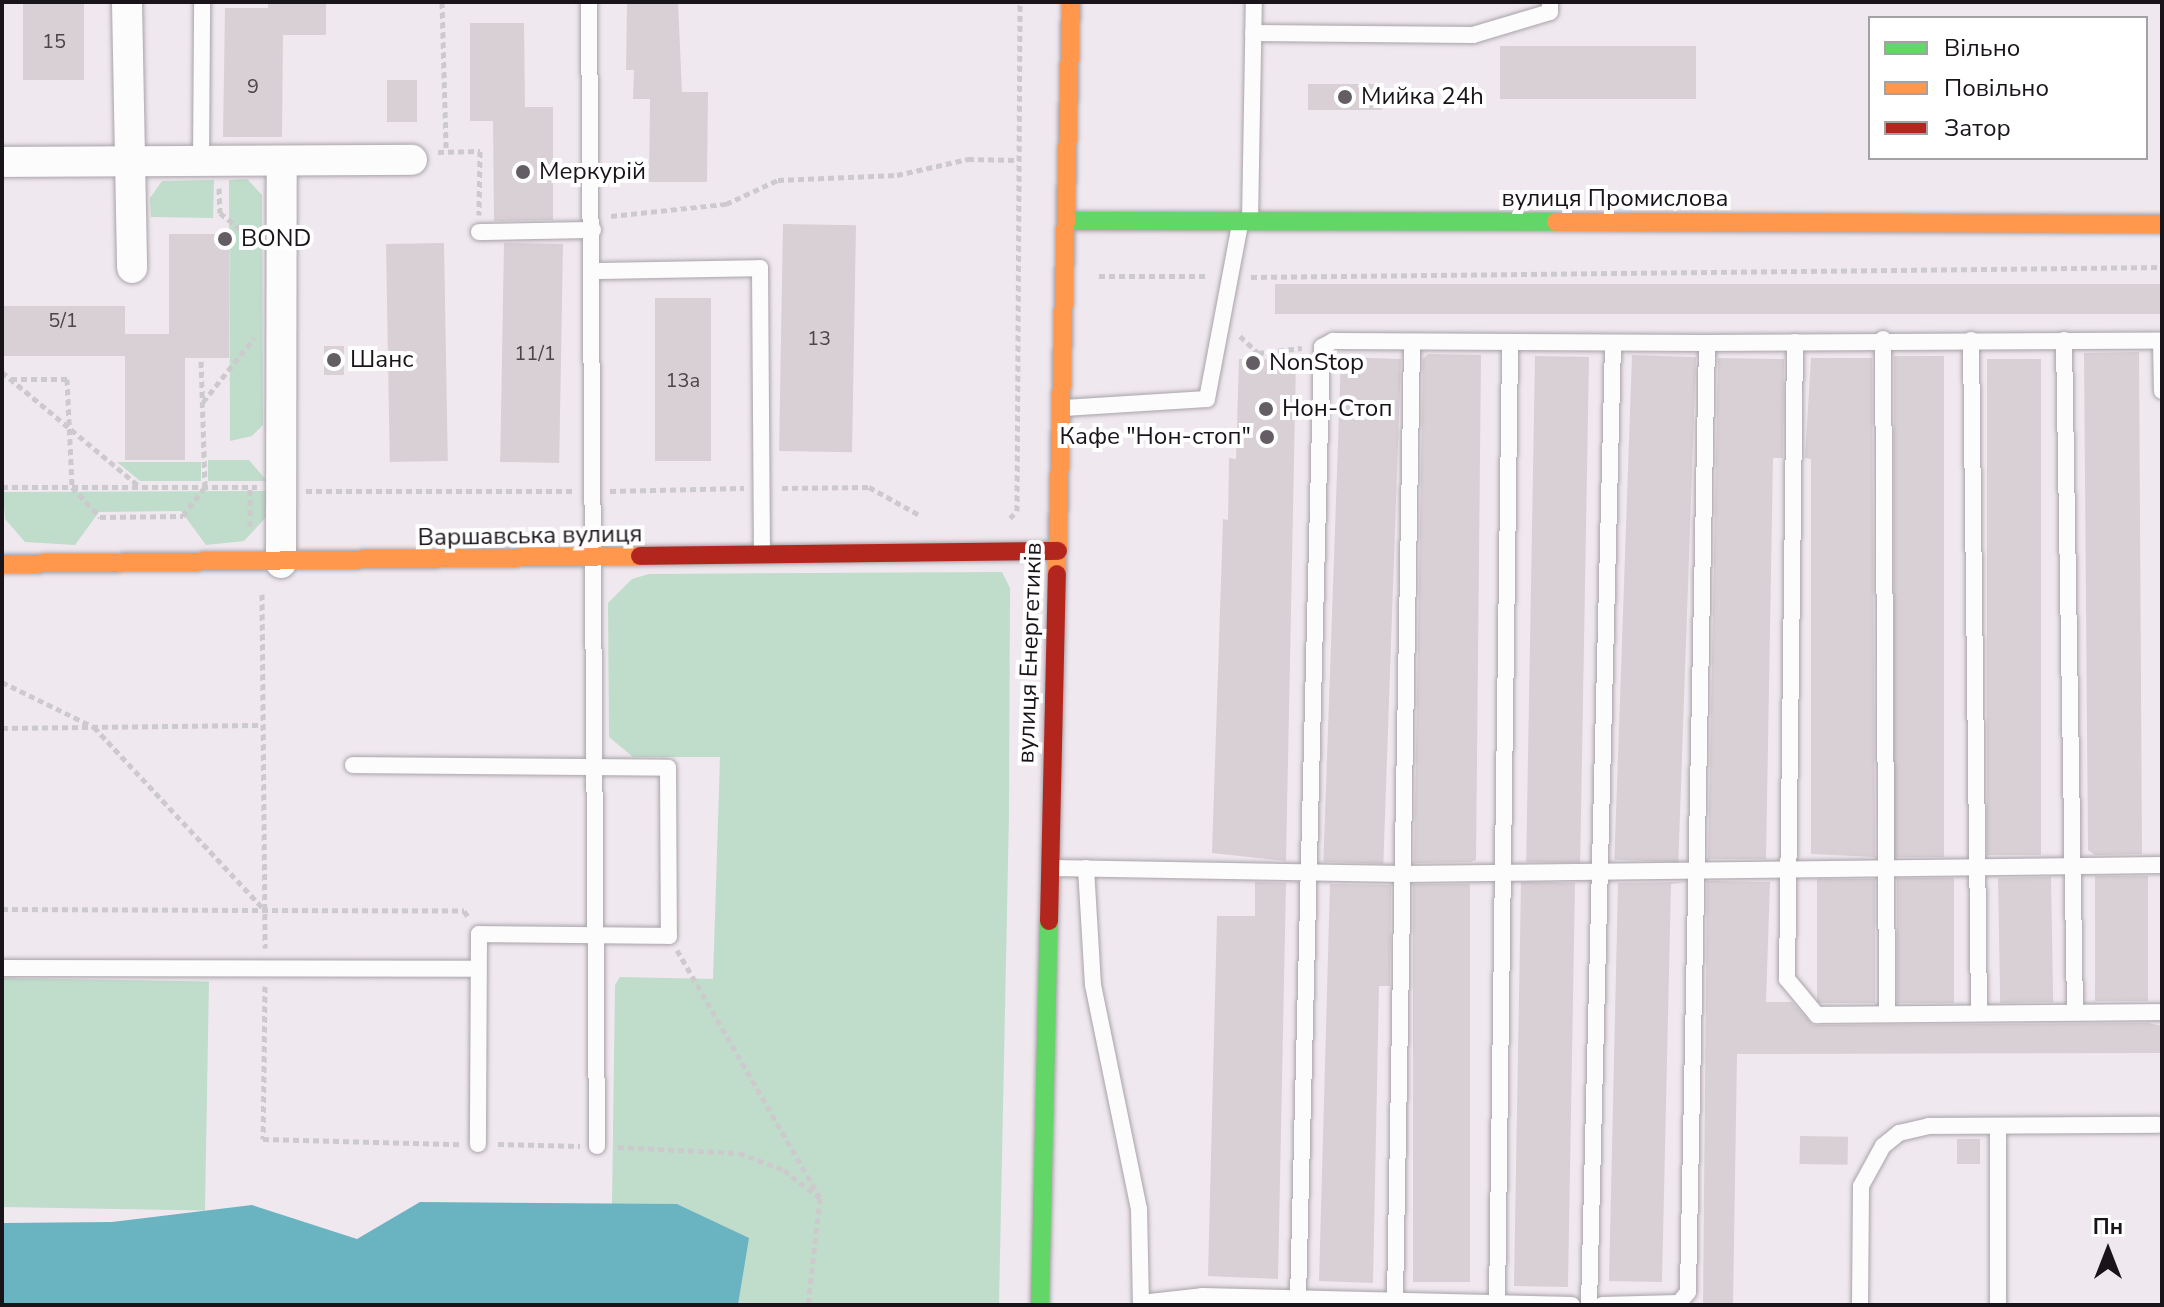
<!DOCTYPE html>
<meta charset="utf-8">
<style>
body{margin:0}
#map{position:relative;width:2164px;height:1307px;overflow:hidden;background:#f0e8ef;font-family:"Nunito Sans",sans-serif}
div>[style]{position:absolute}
.green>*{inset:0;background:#c0dccb;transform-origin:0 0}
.water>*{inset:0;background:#6ab3c0}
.building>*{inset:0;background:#d8d0d5;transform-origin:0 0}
.path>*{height:5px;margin-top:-2.5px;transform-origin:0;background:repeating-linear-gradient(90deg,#cdcacd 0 6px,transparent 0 10px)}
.roads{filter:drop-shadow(0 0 2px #a8a3a8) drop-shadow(0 0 2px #a8a3a8)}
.lane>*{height:16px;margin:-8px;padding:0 8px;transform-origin:8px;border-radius:8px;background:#fdfcfd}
.street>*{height:30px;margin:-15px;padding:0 15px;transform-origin:15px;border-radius:15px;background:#fdfcfd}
.fast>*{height:18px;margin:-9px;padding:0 9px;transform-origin:9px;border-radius:9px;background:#63d668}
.slow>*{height:18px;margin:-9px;padding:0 9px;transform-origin:9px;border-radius:9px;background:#ff974d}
.jam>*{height:18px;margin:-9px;padding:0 9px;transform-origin:9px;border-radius:9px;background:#b3261e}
.dots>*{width:22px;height:22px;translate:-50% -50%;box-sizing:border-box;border:4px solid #fff;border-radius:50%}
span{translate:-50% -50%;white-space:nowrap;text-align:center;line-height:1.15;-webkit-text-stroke:8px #fff;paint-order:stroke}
.number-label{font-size:20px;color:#4b454a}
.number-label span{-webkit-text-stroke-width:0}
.poi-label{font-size:24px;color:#191419}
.left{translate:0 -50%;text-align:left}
.right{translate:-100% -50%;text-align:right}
.street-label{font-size:24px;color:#191419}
.frame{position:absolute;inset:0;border:4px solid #191419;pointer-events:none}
.legend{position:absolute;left:1868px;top:16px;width:280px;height:144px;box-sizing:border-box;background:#fff;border:2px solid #a3a1a3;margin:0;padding:10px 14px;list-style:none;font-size:24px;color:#191419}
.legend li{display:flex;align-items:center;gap:16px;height:40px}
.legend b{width:40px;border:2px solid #a3a1a3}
.north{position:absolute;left:2068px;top:1211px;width:80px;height:80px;-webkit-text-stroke:6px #fff;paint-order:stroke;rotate:0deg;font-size:22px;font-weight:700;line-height:32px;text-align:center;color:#191419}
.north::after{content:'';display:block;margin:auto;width:28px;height:36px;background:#191419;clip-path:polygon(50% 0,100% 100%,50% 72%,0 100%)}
</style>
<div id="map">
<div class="green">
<div style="clip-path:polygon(247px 179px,262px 195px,263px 425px,252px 436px,230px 441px,229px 180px)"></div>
<div style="clip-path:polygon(214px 180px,213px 218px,151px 217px,150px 198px,162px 181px)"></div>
<div style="clip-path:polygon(208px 460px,249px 460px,267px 481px,208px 481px)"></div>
<div style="clip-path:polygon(117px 462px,201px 462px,201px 481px,140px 481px)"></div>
<div style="clip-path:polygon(269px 491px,267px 516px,244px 541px,206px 545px,181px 511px,99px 512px,75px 545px,25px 542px,5px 519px,3px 492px)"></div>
<div style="clip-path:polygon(1002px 572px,1010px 588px,1009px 813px,999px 1305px,738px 1305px,748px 1238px,677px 1204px,612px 1204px,615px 985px,620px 977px,713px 979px,720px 757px,633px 757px,609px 737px,608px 603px,632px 579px,649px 574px)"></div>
<div style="left:2px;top:978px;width:207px;height:229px;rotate:1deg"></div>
</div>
<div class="water">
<div style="clip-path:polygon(420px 1202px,677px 1204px,749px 1238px,738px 1305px,2px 1305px,2px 1223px,112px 1222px,252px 1205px,357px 1239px)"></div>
</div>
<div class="building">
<div style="left:23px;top:2px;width:61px;height:78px"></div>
<div style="clip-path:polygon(268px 2px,326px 2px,326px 35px,283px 35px,282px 137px,223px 137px,225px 8px,268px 8px)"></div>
<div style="clip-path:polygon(627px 2px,678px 2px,682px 92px,708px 92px,707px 182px,649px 182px,650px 99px,633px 99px,634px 70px,626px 70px)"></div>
<div style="clip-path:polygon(470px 23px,524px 23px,525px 107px,553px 107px,553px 220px,494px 221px,493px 121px,470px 121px)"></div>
<div style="left:1500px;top:46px;width:196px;height:53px"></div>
<div style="left:387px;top:80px;width:30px;height:42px"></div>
<div style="left:1308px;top:84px;width:74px;height:26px"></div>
<div style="left:783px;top:224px;width:73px;height:227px;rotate:1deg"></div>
<div style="clip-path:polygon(169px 234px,229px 234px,229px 358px,185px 358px,185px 460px,125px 460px,125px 356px,2px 356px,2px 306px,125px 306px,125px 334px,169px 334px)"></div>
<div style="left:444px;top:243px;width:218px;height:58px;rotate:89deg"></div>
<div style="left:504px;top:243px;width:59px;height:219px;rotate:1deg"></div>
<div style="left:1275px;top:284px;width:887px;height:30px"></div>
<div style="left:655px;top:298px;width:56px;height:163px"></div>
<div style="left:324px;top:346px;width:20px;height:29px"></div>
<div style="clip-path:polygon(2139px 352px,2142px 854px,2095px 855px,2088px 850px,2084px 353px)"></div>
<div style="clip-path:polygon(1428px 354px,1481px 355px,1476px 860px,1470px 862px,1414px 863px,1423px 359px)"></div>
<div style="left:1632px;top:355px;width:64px;height:505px;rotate:2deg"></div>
<div style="left:1535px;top:356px;width:54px;height:506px;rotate:1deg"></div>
<div style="left:1894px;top:356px;width:50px;height:501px"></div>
<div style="left:1341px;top:357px;width:60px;height:505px;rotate:2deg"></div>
<div style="clip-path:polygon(1718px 358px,1784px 359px,1783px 458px,1773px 458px,1766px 859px,1708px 859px)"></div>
<div style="clip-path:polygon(1811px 358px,1872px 358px,1875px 857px,1811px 854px,1811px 459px,1805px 458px)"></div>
<div style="clip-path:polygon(1239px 359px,1296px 360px,1286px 861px,1212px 853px,1223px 519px,1228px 520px,1229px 458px,1236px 459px)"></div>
<div style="left:1987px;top:359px;width:54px;height:496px"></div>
<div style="left:2148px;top:876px;width:125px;height:53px;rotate:90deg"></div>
<div style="left:2051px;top:877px;width:125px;height:53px;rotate:89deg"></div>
<div style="left:1954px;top:878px;width:125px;height:57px;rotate:90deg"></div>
<div style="left:1875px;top:879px;width:124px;height:58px;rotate:90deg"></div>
<div style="clip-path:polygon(1707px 881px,1770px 882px,1766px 1002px,1792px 1002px,1813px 1025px,2148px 1023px,2162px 1026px,2162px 1053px,1737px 1054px,1733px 1305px,1703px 1305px)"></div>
<div style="clip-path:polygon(1255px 882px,1286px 883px,1278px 1279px,1208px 1276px,1217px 916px,1255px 916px)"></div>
<div style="clip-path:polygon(1685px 882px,1671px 884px,1662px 1282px,1609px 1281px,1618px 883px)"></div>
<div style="left:1575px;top:883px;width:404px;height:54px;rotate:91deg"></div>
<div style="clip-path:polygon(1330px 884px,1391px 885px,1390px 986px,1379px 986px,1373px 1283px,1319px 1281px)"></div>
<div style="left:1470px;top:884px;width:398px;height:57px;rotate:90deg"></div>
<div style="left:1800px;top:1136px;width:48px;height:28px;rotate:1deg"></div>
<div style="left:1957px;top:1139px;width:23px;height:25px"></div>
</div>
<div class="path">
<div style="left:442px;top:2px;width:147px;rotate:88.4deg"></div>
<div style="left:438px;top:152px;width:42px;rotate:-1.4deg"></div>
<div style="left:480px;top:151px;width:64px;rotate:90.9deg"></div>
<div style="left:219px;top:188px;width:25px;rotate:88deg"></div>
<div style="left:220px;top:213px;width:46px;rotate:37.9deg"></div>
<div style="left:611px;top:216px;width:116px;rotate:-6deg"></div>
<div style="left:726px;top:204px;width:57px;rotate:-24.8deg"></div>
<div style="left:778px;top:180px;width:119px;rotate:-2.4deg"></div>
<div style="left:897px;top:175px;width:73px;rotate:-12.7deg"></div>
<div style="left:968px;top:159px;width:49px;rotate:1.2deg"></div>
<div style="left:1099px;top:276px;width:110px"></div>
<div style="left:1251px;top:277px;width:911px;rotate:-0.63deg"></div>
<div style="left:1240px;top:336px;width:25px;rotate:43deg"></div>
<div style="left:1258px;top:353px;width:44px;rotate:-6.5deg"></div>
<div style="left:2px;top:372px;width:178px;rotate:39.8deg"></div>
<div style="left:11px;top:379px;width:56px"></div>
<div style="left:67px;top:379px;width:108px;rotate:87.3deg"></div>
<div style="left:72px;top:487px;width:41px;rotate:47deg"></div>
<div style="left:100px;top:517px;width:83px;rotate:-0.7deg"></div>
<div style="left:183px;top:516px;width:36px;rotate:-53deg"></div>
<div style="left:205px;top:487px;width:129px;rotate:-91.8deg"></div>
<div style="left:203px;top:402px;width:82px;rotate:-51.4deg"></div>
<div style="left:2px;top:487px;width:255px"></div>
<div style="left:782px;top:488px;width:87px;rotate:-0.7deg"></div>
<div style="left:869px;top:487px;width:60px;rotate:29.1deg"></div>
<div style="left:306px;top:491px;width:266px"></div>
<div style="left:610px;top:491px;width:134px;rotate:-1.3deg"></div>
<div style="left:1010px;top:518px;width:10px;rotate:-45deg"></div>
<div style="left:1017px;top:511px;width:509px;rotate:-89.66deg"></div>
<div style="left:250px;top:526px;width:39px;rotate:-90deg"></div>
<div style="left:262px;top:594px;width:354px;rotate:89.5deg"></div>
<div style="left:2px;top:682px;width:102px;rotate:26.1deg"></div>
<div style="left:94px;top:727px;width:249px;rotate:47deg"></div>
<div style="left:2px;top:728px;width:260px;rotate:-0.7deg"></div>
<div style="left:2px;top:909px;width:462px;rotate:0.2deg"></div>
<div style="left:464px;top:911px;width:9px;rotate:54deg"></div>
<div style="left:677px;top:950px;width:286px;rotate:60deg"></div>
<div style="left:820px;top:1198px;width:108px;rotate:96.4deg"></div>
<div style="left:265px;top:986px;width:153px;rotate:90.7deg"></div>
<div style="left:263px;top:1139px;width:197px;rotate:1.5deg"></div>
<div style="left:498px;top:1144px;width:82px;rotate:1.4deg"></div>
<div style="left:618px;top:1147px;width:121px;rotate:2.8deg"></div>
<div style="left:739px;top:1153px;width:48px;rotate:20.7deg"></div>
<div style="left:784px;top:1170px;width:46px;rotate:37.9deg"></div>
</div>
<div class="roads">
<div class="lane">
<div style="left:589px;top:2px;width:1144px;rotate:89.6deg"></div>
<div style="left:1253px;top:33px;width:220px;rotate:0.5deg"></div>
<div style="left:1473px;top:35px;width:80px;rotate:-16.6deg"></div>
<div style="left:1550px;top:12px;width:10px;rotate:-90deg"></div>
<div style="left:201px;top:164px;width:162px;rotate:-89.6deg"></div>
<div style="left:1250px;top:221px;width:219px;rotate:-89deg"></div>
<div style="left:479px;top:232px;width:114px;rotate:-1deg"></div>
<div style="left:593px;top:271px;width:167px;rotate:-1deg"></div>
<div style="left:760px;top:268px;width:283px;rotate:89.6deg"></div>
<div style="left:1883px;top:339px;width:674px;rotate:89.66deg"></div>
<div style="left:1971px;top:340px;width:673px;rotate:89.32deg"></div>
<div style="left:2064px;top:340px;width:672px;rotate:89.06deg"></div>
<div style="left:2161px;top:341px;width:50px;rotate:88.9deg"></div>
<div style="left:1795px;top:342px;width:637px;rotate:90.72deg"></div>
<div style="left:1787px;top:979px;width:47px;rotate:50.2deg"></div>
<div style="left:1817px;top:1015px;width:345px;rotate:-0.5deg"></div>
<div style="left:1707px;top:343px;width:455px;rotate:-0.3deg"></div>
<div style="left:1064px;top:408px;width:143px;rotate:-3.6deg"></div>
<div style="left:1207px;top:399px;width:178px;rotate:-79.3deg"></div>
<div style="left:353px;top:765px;width:315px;rotate:0.5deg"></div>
<div style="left:668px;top:768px;width:168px;rotate:89.7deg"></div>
<div style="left:669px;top:936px;width:190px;rotate:-179.4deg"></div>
<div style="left:479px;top:934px;width:210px;rotate:90.3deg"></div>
<div style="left:1053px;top:868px;width:350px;rotate:1deg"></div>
<div style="left:1403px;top:874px;width:759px;rotate:-0.68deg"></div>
<div style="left:1086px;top:868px;width:117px;rotate:86.6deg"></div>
<div style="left:1093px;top:985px;width:229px;rotate:78.4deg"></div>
<div style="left:1139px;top:1209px;width:96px;rotate:88.8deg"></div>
<div style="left:2px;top:968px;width:475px;rotate:0.1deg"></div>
<div style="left:1998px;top:1127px;width:178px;rotate:90deg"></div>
<div style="left:1298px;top:1299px;width:952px;rotate:-88.56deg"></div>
<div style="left:1322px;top:347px;width:13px;rotate:-29deg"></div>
<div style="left:1333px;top:341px;width:374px;rotate:0.3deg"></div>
<div style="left:1707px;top:343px;width:949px;rotate:91.15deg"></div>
<div style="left:1688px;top:1292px;width:14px;rotate:129deg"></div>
<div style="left:1679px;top:1303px;width:77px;rotate:178.5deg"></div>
<div style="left:1395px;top:1300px;width:958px;rotate:-88.98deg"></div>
<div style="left:1141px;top:1303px;width:61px;rotate:-6.5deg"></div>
<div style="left:1202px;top:1296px;width:370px;rotate:1.4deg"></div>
<div style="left:1497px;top:1303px;width:959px;rotate:-89.22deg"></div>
<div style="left:1589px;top:1305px;width:961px;rotate:-88.57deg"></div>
<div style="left:1860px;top:1305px;width:119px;rotate:-89.5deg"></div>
<div style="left:1861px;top:1186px;width:46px;rotate:-61.2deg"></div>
<div style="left:1883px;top:1146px;width:21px;rotate:-39deg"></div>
<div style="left:1899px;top:1133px;width:31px;rotate:-13deg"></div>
<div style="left:1929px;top:1126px;width:229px;rotate:-0.3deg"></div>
</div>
<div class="street">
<div style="left:127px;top:2px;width:266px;rotate:88.9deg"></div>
<div style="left:2px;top:162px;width:410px;rotate:-0.3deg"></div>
<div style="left:281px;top:563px;width:398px;rotate:-89.9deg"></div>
</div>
<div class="fast">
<div style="left:1067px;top:221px;width:489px;rotate:0.1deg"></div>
<div style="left:1040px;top:1305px;width:384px;rotate:-88.7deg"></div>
</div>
<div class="slow">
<div style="left:1556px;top:222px;width:606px;rotate:0.19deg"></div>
<div style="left:2px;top:564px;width:638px;rotate:-0.72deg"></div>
<div style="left:1057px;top:574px;width:572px;rotate:-88.6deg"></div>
</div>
<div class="jam">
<div style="left:640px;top:556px;width:418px;rotate:-0.7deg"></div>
<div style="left:1049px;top:921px;width:347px;rotate:-88.7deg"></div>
</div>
</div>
<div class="dots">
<div style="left:1345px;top:97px;background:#645e64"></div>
<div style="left:523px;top:172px;background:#645e64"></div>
<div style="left:225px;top:239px;background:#645e64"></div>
<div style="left:334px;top:360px;background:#645e64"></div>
<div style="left:1253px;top:363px;background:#645e64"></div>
<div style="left:1266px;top:409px;background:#645e64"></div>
<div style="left:1267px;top:437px;background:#645e64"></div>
</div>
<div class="number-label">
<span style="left:54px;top:41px">15</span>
<span style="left:253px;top:86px">9</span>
<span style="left:63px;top:320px">5/1</span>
<span style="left:819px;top:338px">13</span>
<span style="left:535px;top:353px">11/1</span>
<span style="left:683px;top:380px">13а</span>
</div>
<div class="poi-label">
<span class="left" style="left:1361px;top:97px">Мийка 24һ</span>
<span class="left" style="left:539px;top:172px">Меркурій</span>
<span class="left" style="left:241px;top:239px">BOND</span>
<span class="left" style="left:350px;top:360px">Шанс</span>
<span class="left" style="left:1269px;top:363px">NonStop</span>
<span class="left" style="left:1282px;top:409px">Нон-Стоп</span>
<span class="right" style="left:1251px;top:437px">Кафе "Нон-стоп"</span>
</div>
<div class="street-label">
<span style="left:1615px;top:199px">вулиця Промислова</span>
<span style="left:530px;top:536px;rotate:-1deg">Варшавська вулиця</span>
<span style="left:1030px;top:653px;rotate:-88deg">вулиця Енергетиків</span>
</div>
<div class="frame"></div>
<ul class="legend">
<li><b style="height:10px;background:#63d668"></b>Вільно</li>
<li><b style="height:10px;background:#ff974d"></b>Повільно</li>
<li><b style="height:10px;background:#b3261e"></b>Затор</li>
</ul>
<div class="north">Пн</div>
</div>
